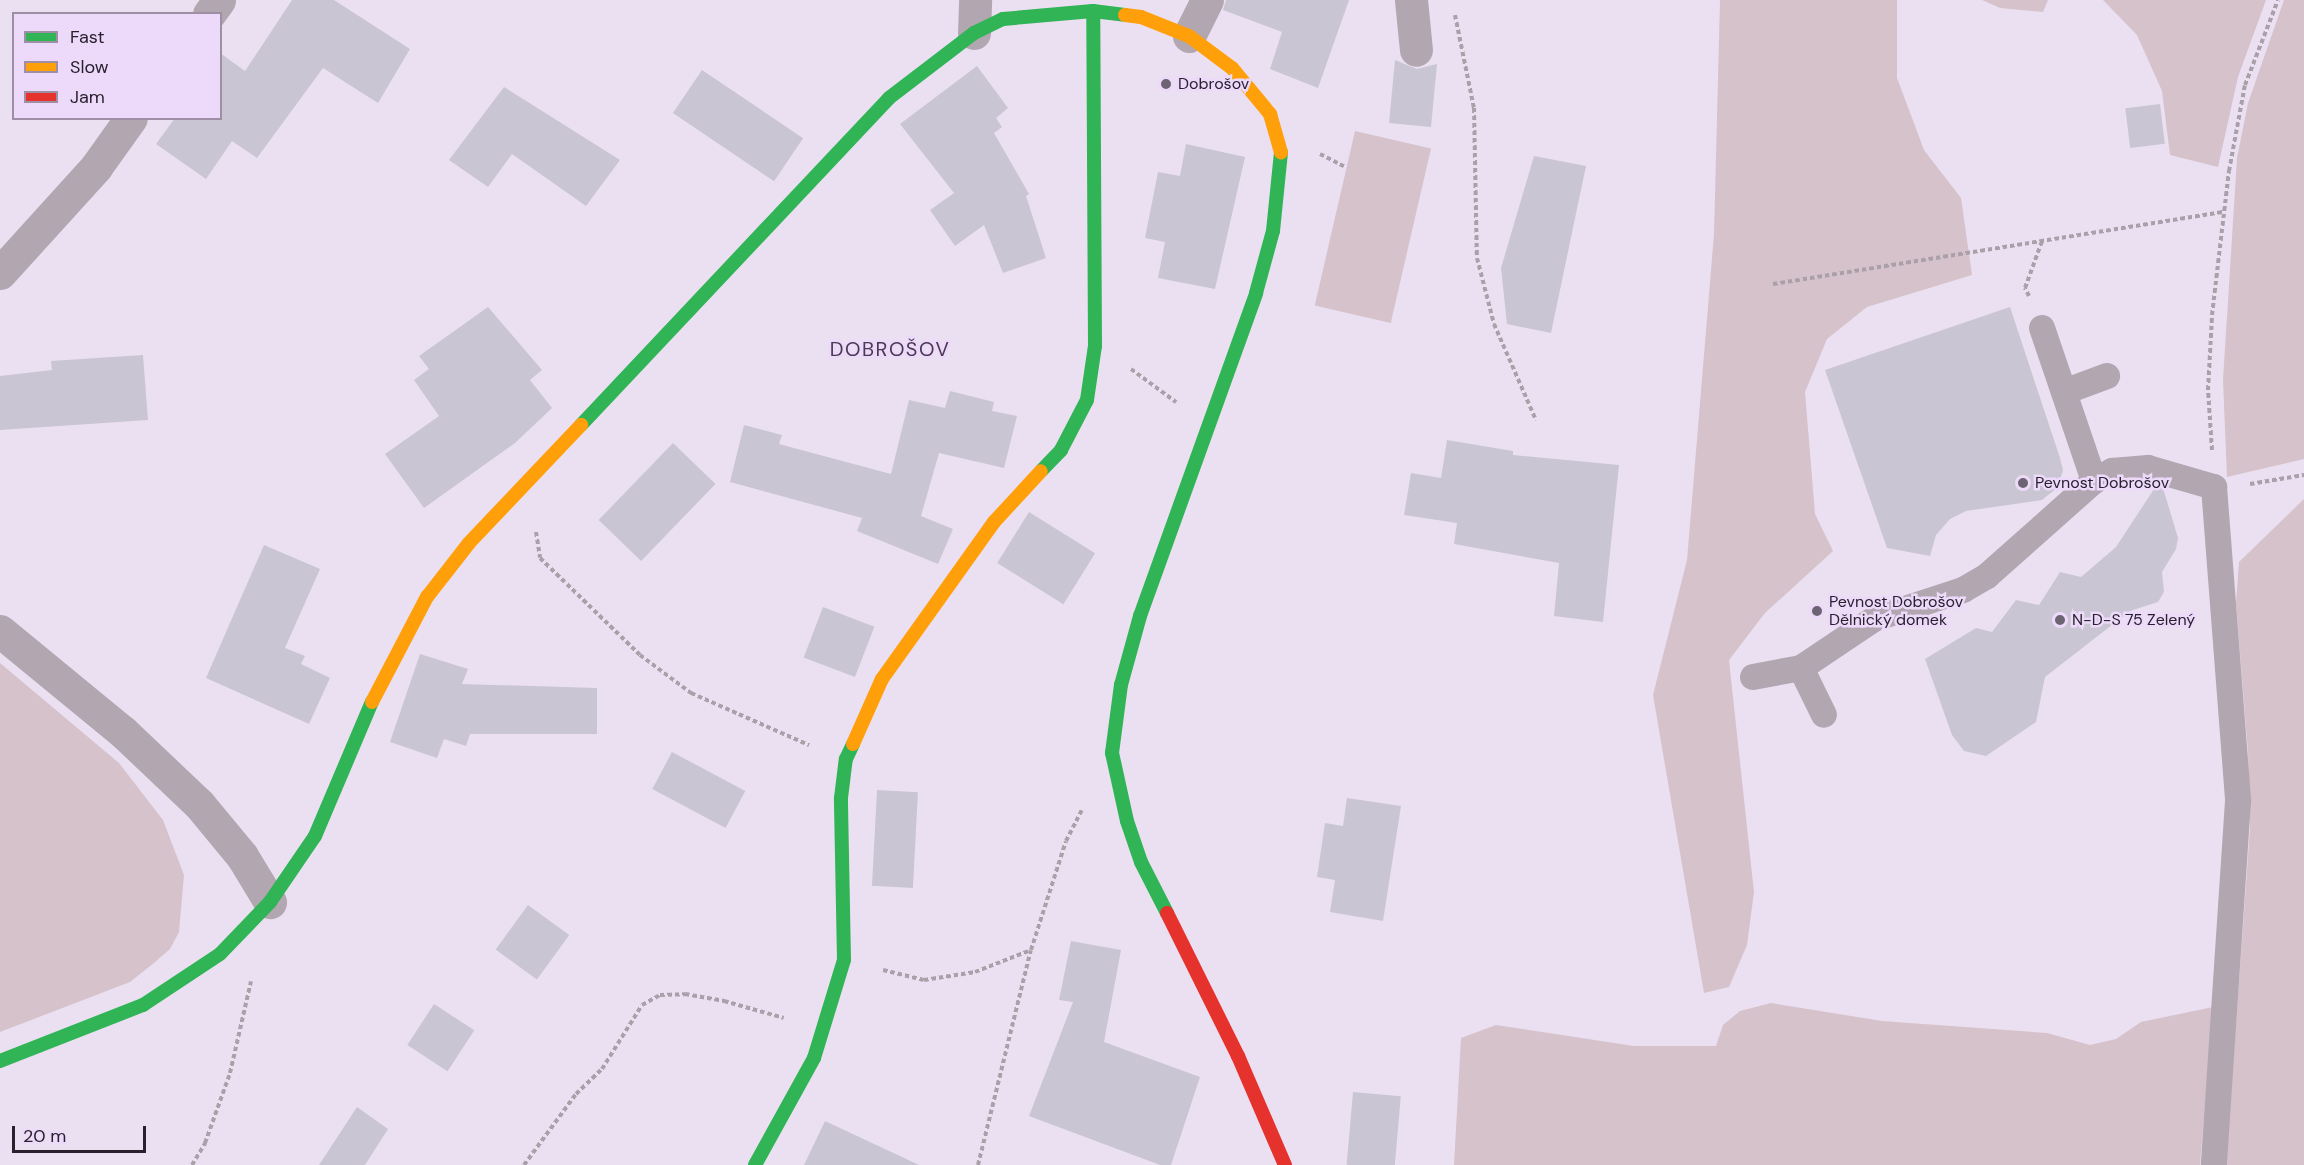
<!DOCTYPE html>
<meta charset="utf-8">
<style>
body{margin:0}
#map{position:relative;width:2304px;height:1165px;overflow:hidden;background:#ebe0f2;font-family:"DM Sans",sans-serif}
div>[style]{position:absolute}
.green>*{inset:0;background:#d6c2ca;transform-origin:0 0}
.building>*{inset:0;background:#c9c5d3;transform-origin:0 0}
.path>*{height:4px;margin-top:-2px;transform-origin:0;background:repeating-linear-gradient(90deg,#aaa0a9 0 4.5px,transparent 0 7.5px)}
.lane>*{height:26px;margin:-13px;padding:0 13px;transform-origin:13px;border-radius:13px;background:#b2a6b1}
.street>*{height:33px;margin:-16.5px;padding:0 16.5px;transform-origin:16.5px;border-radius:16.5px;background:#b2a6b1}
.fast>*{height:14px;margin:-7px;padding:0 7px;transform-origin:7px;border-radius:7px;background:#30b455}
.slow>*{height:14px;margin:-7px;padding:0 7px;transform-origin:7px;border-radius:7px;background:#ff9f0a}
.jam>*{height:14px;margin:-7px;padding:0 7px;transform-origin:7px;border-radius:7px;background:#e5322d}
.dots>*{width:16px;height:16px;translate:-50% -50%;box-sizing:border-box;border:3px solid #edd9f9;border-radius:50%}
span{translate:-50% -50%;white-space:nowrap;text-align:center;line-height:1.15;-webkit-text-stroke:5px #edd9f9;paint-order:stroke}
.poi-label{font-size:16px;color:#28212d}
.left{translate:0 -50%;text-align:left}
.quarter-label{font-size:20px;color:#4a3953;letter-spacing:1.5px}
.legend{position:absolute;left:12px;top:12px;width:210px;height:108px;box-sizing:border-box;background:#edd9f9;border:2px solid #9e8fa7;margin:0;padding:8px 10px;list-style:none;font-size:18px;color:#28212d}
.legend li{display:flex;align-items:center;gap:12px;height:30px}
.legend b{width:30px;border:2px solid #9e8fa7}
.scale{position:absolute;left:12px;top:1126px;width:134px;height:27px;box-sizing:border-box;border:3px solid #28212d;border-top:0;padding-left:8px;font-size:18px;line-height:21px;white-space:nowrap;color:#28212d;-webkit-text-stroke:4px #edd9f9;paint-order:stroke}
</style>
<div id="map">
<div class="green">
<div style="clip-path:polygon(1720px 0,1897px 0,1897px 78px,1924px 150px,1961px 198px,1972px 275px,1867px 307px,1827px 339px,1805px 392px,1815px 514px,1833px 551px,1765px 613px,1729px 660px,1754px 892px,1747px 945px,1729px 987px,1704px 993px,1653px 695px,1687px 560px,1714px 234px)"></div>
<div style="clip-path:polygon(1982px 0,2048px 0,2043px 12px,2000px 8px)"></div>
<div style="clip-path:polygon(2103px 0,2266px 0,2238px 77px,2218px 167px,2170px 155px,2162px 91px,2137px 35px)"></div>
<div style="clip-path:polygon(2284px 0,2304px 0,2304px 459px,2227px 477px,2223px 380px,2237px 158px,2248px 103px)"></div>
<div style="left:1355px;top:131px;width:78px;height:179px;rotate:13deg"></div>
<div style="clip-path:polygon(2304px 499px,2304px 1165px,2226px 1165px,2250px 828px,2248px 752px,2236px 603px,2239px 562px)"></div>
<div style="clip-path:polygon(0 663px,119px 763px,163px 820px,184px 875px,179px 932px,170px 949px,154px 963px,130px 982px,0 1032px)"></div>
<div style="clip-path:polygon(1771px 1003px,1882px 1021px,2047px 1033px,2090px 1045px,2116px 1039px,2141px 1022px,2213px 1007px,2200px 1165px,1454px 1165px,1461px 1038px,1496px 1025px,1634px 1046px,1716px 1046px,1723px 1025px,1740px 1011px)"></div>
</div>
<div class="building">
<div style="clip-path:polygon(292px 0,334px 0,410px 49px,378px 103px,323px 68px,257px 158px,232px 141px,206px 179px,156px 144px,175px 118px,220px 118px,220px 53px,245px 71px)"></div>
<div style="clip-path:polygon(1226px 0,1349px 0,1318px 88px,1270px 69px,1282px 32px,1223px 10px)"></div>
<div style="clip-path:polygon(1395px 60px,1417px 69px,1437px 64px,1431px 127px,1389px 123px)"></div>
<div style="clip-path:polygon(977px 66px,1008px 108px,996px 118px,1002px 127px,994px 133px,1029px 194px,1026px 196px,1046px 258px,1003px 273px,984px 225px,955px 246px,930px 210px,954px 193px,900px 124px)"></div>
<div style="left:702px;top:70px;width:122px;height:52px;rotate:34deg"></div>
<div style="clip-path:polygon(504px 87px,620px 160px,586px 206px,512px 154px,488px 187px,449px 160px)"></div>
<div style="left:2160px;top:104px;width:40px;height:35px;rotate:83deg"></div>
<div style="clip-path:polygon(1186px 144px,1245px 157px,1215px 289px,1158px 278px,1165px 242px,1145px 238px,1158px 172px,1180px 176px)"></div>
<div style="clip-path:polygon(1534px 156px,1586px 166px,1551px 333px,1507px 324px,1501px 268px)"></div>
<div style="clip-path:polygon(488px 307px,542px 370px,530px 380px,552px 408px,515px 443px,424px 508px,385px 454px,439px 416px,414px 380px,429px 369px,419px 356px)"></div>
<div style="clip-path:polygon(2010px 307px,2060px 458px,2063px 470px,2058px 487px,2042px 500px,1966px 511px,1950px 519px,1936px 535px,1930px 556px,1887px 548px,1825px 370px)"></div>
<div style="clip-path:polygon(143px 355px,148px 420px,0 430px,0 376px,52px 370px,51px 361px)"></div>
<div style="clip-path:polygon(950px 391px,994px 402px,992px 411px,1017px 416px,1004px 468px,939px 453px,921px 516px,953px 529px,938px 564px,857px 531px,862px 518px,730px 482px,744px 425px,782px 435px,779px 444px,891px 474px,909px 400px,945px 408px)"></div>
<div style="clip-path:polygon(1447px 440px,1513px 451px,1513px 455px,1619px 465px,1603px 622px,1554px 616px,1559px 563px,1454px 544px,1457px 523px,1404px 515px,1411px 473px,1441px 478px)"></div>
<div style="left:673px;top:443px;width:59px;height:107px;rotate:44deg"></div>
<div style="clip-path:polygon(2156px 486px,2163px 488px,2178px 538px,2176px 549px,2162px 572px,2164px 592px,2158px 602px,2130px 611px,2045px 677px,2036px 722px,1986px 756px,1964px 751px,1952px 735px,1925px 659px,1976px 628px,1992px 632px,2016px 600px,2039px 605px,2060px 572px,2081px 577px,2116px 547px)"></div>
<div style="left:1029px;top:512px;width:78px;height:60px;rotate:32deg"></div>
<div style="clip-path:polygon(264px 545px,320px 569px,285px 648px,305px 656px,301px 664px,330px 678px,309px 724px,206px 678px)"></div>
<div style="left:823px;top:607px;width:55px;height:54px;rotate:21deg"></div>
<div style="clip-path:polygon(420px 654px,468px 669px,462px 684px,597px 688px,597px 734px,470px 734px,466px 746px,444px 739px,437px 758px,390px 742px)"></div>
<div style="left:672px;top:752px;width:83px;height:42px;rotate:28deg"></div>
<div style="left:877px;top:790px;width:41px;height:96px;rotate:3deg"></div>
<div style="clip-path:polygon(1347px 798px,1401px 806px,1383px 921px,1330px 912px,1335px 880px,1317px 877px,1325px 823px,1343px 826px)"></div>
<div style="left:528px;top:905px;width:51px;height:55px;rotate:36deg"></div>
<div style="clip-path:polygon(1071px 941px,1121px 950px,1104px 1042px,1200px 1077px,1171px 1165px,1160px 1165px,1029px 1116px,1073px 1002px,1059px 1000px)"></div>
<div style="left:434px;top:1004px;width:48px;height:49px;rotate:33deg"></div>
<div style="left:1353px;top:1092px;width:48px;height:73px;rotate:5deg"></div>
<div style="clip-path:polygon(357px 1107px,388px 1129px,365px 1165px,319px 1165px)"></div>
<div style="clip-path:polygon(825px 1121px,919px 1165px,804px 1165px)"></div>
</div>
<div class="path">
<div style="left:1455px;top:15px;width:95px;rotate:78.5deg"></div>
<div style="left:1474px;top:108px;width:150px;rotate:88.9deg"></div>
<div style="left:1477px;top:258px;width:68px;rotate:75.6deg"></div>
<div style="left:1494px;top:324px;width:105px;rotate:66.4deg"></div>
<div style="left:1320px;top:154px;width:29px;rotate:27deg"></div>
<div style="left:1773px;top:284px;width:457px;rotate:-9.1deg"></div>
<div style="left:2029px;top:296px;width:9px;rotate:-117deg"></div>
<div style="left:2025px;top:288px;width:50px;rotate:-70.1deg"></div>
<div style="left:1131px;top:369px;width:56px;rotate:36.3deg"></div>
<div style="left:2212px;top:450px;width:60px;rotate:-93.8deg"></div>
<div style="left:2208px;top:390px;width:75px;rotate:-86.9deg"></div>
<div style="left:2212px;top:315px;width:145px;rotate:-83.3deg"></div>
<div style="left:2229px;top:171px;width:87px;rotate:-79.5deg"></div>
<div style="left:2245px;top:85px;width:91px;rotate:-68.8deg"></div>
<div style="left:2250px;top:484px;width:55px;rotate:-9.5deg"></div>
<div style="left:536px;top:532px;width:26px;rotate:81deg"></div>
<div style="left:540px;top:558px;width:139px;rotate:44.1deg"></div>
<div style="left:640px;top:655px;width:64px;rotate:36.7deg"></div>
<div style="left:691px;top:693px;width:129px;rotate:23.8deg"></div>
<div style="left:883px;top:970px;width:42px;rotate:13.7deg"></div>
<div style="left:924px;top:980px;width:52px;rotate:-8.9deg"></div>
<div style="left:975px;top:972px;width:60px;rotate:-21.4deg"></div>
<div style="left:192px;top:1165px;width:26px;rotate:-59deg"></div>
<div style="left:205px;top:1143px;width:74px;rotate:-70.3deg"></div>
<div style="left:230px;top:1073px;width:94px;rotate:-77.1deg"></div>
<div style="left:524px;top:1165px;width:88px;rotate:-53.8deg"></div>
<div style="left:576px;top:1094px;width:36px;rotate:-44deg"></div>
<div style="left:602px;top:1069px;width:75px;rotate:-58deg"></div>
<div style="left:642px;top:1005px;width:21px;rotate:-29deg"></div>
<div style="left:660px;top:995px;width:25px;rotate:-2deg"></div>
<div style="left:685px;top:994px;width:40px;rotate:10deg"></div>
<div style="left:724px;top:1001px;width:62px;rotate:15.8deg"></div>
<div style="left:978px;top:1165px;width:221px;rotate:-76.2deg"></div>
<div style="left:1031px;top:950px;width:114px;rotate:-72.2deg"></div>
<div style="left:1066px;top:841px;width:35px;rotate:-63deg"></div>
</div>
<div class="lane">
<div style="left:2042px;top:328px;width:162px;rotate:71.2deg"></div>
<div style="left:2064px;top:392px;width:46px;rotate:-20.4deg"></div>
<div style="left:1801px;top:668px;width:52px;rotate:63.9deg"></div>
<div style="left:1753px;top:677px;width:49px;rotate:-10.6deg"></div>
<div style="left:1801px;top:668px;width:88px;rotate:-33.9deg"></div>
<div style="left:1874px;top:619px;width:94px;rotate:-18deg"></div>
<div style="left:1963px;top:590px;width:28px;rotate:-30deg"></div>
<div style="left:1987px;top:576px;width:143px;rotate:-41.6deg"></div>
<div style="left:2094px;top:481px;width:21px;rotate:-29deg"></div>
<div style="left:2112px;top:471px;width:36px;rotate:-5deg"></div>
<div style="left:2148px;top:468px;width:69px;rotate:16.1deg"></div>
<div style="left:2214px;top:487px;width:315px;rotate:85.6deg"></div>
<div style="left:2238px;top:801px;width:365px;rotate:93.8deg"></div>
</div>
<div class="street">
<div style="left:1411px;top:0;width:50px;rotate:84.3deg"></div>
<div style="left:209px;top:14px;width:17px;rotate:-54deg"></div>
<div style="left:974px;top:33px;width:33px;rotate:-88deg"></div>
<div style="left:1189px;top:36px;width:40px;rotate:-63.4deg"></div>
<div style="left:0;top:273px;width:143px;rotate:-47.8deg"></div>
<div style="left:96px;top:167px;width:60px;rotate:-54.5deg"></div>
<div style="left:0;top:631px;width:159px;rotate:39.4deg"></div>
<div style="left:123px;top:732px;width:105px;rotate:43.5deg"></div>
<div style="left:199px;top:804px;width:67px;rotate:50.4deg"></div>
<div style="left:242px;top:856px;width:54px;rotate:58.7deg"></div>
</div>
<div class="fast">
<div style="left:581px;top:425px;width:449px;rotate:-46.7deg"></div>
<div style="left:889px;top:98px;width:107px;rotate:-37.4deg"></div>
<div style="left:974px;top:33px;width:32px;rotate:-26deg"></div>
<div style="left:1003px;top:19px;width:90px;rotate:-5.1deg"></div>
<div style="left:1093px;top:11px;width:32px;rotate:7deg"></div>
<div style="left:1041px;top:471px;width:29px;rotate:-46deg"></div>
<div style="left:1061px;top:450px;width:56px;rotate:-62.5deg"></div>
<div style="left:1087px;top:400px;width:55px;rotate:-81.6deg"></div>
<div style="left:1095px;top:346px;width:335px;rotate:-90.3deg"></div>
<div style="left:1167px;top:913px;width:57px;rotate:-117deg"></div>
<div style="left:1141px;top:862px;width:43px;rotate:-108.9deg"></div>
<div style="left:1127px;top:821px;width:70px;rotate:-102.4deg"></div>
<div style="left:1112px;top:753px;width:69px;rotate:-82.5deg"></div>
<div style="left:1121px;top:685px;width:72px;rotate:-74.6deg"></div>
<div style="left:1140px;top:616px;width:343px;rotate:-70.2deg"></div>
<div style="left:1256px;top:293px;width:64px;rotate:-74.7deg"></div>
<div style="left:1273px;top:231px;width:79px;rotate:-84.2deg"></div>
<div style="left:0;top:1061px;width:154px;rotate:-21.4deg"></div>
<div style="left:143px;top:1005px;width:92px;rotate:-33.5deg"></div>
<div style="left:220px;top:954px;width:72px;rotate:-46.1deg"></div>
<div style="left:270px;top:902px;width:80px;rotate:-55.7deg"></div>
<div style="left:315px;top:836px;width:146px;rotate:-67deg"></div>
<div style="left:755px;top:1165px;width:122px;rotate:-61.1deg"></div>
<div style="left:814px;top:1058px;width:102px;rotate:-73deg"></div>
<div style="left:844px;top:960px;width:162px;rotate:-91.1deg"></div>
<div style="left:841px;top:798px;width:39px;rotate:-83deg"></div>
<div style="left:846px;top:759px;width:17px;rotate:-65deg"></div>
</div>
<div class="slow">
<div style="left:1125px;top:15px;width:16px;rotate:7deg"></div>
<div style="left:1141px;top:17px;width:52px;rotate:21.6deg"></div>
<div style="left:1189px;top:36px;width:54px;rotate:36.7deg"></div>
<div style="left:1232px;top:68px;width:60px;rotate:50.4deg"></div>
<div style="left:1270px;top:114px;width:40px;rotate:74deg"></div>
<div style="left:372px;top:702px;width:119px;rotate:-62.4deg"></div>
<div style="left:427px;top:597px;width:68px;rotate:-52.1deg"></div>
<div style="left:469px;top:543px;width:163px;rotate:-46.5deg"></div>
<div style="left:853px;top:744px;width:71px;rotate:-66deg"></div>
<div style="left:882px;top:679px;width:193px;rotate:-54.5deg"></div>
<div style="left:994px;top:522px;width:69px;rotate:-47.3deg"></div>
</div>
<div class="jam">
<div style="left:1167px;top:913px;width:160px;rotate:63.6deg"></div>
<div style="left:1238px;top:1056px;width:119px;rotate:66.7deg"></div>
</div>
<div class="dots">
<div style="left:1166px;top:84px;background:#6c6472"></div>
<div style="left:2023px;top:483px;background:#6c6472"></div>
<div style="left:1817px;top:611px;background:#6c6472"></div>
<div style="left:2060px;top:620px;background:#6c6472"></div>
</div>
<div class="poi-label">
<span class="left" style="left:1178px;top:84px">Dobrošov</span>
<span class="left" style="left:2035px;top:483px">Pevnost Dobrošov</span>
<span class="left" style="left:1829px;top:611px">Pevnost Dobrošov<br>Dělnický domek</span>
<span class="left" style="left:2072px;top:620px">N-D-S 75 Zelený</span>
</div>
<div class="quarter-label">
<span style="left:890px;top:349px">DOBROŠOV</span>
</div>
<ul class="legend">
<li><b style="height:8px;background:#30b455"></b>Fast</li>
<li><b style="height:8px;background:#ff9f0a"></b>Slow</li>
<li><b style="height:8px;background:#e5322d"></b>Jam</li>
</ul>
<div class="scale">20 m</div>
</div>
